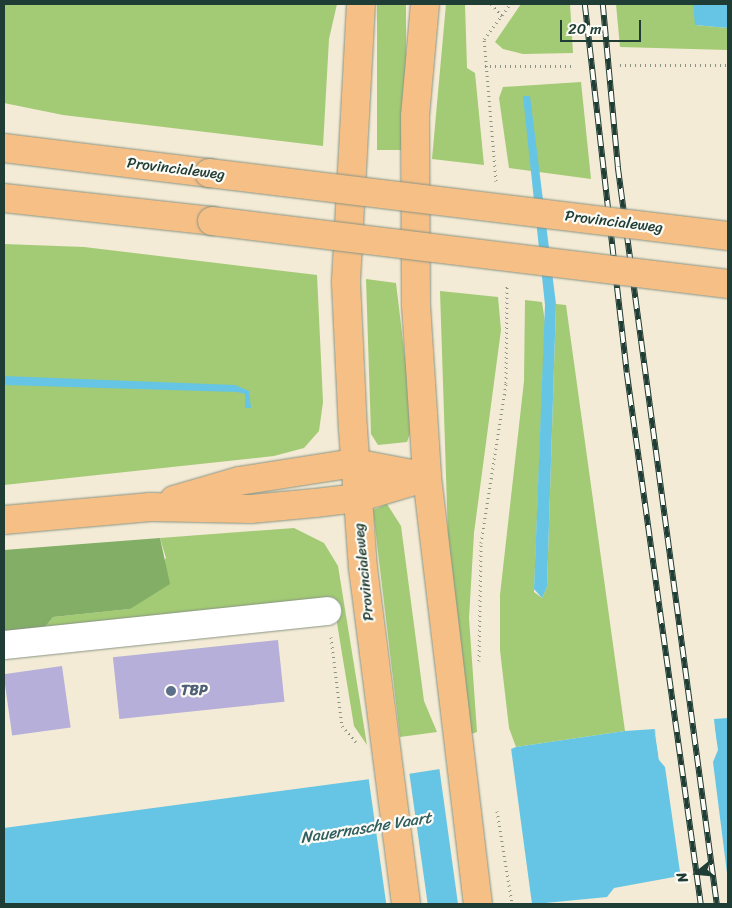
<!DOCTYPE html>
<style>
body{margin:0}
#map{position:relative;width:732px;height:908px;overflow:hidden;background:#f3ebd5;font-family:Sriracha,sans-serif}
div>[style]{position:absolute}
.green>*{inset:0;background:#a3ca75;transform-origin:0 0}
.forest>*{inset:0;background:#82ae66}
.water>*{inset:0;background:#66c5e4}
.pier>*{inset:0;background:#f3ebd5;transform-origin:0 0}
.building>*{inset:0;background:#b5afda;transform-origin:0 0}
.path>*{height:3px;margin-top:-1.5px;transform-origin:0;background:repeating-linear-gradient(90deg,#899484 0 1px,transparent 0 5px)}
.roads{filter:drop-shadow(0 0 1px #899484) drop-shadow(0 0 1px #899484)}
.minor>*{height:28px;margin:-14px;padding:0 14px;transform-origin:14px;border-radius:14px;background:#fff}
.major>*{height:28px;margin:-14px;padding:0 14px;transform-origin:14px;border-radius:14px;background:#f5bf86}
.highway>*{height:28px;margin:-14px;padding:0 14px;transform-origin:14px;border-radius:14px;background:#f5bf86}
.rail>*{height:5.5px;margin-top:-2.75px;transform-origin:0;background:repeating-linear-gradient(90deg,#fdfcf7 0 11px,#1f3d34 0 22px);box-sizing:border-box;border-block:1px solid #1f3d34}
.bridges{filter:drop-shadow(0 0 1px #899484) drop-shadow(0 0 1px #899484)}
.major-bridge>*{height:28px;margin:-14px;padding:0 14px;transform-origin:14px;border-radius:14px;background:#f5bf86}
.highway-bridge>*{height:28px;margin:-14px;padding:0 14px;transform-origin:14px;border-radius:14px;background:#f5bf86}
.dots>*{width:14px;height:14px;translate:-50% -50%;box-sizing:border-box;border:2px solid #fdfcf7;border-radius:50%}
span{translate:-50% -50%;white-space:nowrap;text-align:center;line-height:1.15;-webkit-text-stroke:4.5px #fdfcf7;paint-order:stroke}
.street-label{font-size:15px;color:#1f3d34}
.service-label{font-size:15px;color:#4e5e75;font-weight:700}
.left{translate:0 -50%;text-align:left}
.water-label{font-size:16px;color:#315f60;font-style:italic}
.frame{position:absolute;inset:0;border:5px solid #1f3d34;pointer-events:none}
.north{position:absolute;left:672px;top:848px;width:50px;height:50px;-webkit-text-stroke:4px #fdfcf7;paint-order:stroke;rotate:253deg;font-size:14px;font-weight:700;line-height:20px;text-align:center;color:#1f3d34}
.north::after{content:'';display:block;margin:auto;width:18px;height:22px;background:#1f3d34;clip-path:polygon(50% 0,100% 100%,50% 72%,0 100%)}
.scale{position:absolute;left:560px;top:20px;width:81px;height:22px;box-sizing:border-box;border:2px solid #1f3d34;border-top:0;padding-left:6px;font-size:15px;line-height:18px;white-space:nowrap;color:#1f3d34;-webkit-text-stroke:4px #fdfcf7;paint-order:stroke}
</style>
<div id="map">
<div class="green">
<div style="clip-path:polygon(4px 4px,337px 4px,329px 39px,323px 146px,63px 115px,4px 103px)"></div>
<div style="left:377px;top:4px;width:29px;height:146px"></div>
<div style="clip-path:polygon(446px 4px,465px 4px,467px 68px,475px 73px,484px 165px,432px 159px)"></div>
<div style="clip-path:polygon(521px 4px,570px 4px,573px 53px,523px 54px,503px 49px,495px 42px)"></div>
<div style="clip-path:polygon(616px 4px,728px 4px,695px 25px,728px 28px,728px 50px,620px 47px)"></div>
<div style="clip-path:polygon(581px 82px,591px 179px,509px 168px,499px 98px,503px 87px)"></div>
<div style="clip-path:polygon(4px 244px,84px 247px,317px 275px,323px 402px,319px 431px,304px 448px,274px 456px,4px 485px)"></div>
<div style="clip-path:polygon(366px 279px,396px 283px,413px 425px,407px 442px,378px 445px,371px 434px)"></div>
<div style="clip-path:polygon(440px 291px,498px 297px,501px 330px,474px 533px,469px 618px,477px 732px,471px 734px,448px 537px)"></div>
<div style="clip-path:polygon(525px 300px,542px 302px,545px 322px,534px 592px,542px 598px,547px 587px,556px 304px,566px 305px,625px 731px,516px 747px,509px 728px,500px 650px,500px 595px,524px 381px)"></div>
<div style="clip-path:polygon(387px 504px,401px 526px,424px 701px,437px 732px,400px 737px,373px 510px)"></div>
<div style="clip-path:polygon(294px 528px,324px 543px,338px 566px,367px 745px,354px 726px,333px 599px,42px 631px,53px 617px,130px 609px,166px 558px,160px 538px)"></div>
</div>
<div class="forest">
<div style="clip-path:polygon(160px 538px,170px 584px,130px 609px,53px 617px,42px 631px,4px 636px,4px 550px)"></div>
</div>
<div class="water">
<div style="clip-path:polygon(693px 4px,728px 4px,728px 28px,695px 25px)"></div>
<div style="clip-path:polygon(523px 96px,530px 96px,556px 304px,547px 587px,542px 598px,534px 589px,545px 305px)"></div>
<div style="clip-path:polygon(4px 376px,235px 385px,249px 391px,251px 408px,245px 408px,245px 394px,237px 392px,4px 385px)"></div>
<div style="clip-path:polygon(728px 718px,728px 878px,674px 877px,614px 888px,607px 897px,535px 904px,4px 904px,4px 828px,408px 774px,478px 763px,516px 747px,625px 731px,655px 729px,659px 760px,717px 750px,714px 719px)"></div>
</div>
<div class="pier">
<div style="clip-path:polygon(713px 716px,718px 750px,713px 762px,728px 881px,681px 879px,665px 767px,659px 760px,654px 727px,661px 757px,715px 748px)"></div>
<div style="clip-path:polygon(511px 748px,532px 904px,458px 904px,439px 766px,478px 760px)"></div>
<div style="left:409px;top:771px;width:134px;height:41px;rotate:82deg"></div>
</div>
<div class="building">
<div style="left:278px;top:640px;width:62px;height:166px;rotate:84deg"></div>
<div style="left:62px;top:666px;width:62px;height:59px;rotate:82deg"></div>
</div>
<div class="path">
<div style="left:491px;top:4px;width:16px;rotate:47deg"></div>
<div style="left:620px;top:65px;width:108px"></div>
<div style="left:485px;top:66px;width:89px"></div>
<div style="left:496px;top:181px;width:143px;rotate:-94.8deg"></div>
<div style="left:484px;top:39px;width:44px;rotate:-53.4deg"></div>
<div style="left:331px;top:637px;width:90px;rotate:83deg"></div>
<div style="left:342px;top:726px;width:21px;rotate:49deg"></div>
<div style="left:479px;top:661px;width:118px;rotate:-89deg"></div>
<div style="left:481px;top:543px;width:162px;rotate:-81.1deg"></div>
<div style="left:506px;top:383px;width:99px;rotate:-89.4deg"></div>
<div style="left:497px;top:811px;width:94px;rotate:80.8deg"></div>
</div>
<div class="roads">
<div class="minor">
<div style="left:4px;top:645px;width:325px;rotate:-6deg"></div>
</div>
<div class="major">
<div style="left:361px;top:4px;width:279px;rotate:93.1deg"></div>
<div style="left:346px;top:283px;width:146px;rotate:87.3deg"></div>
<div style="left:353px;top:429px;width:139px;rotate:85.9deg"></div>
<div style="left:363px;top:568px;width:339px;rotate:82.7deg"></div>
<div style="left:425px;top:4px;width:113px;rotate:95.1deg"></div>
<div style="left:415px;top:117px;width:188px;rotate:89.7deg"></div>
<div style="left:416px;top:305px;width:172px;rotate:86.3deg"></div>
<div style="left:427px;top:477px;width:430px;rotate:83.2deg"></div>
<div style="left:4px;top:148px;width:207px;rotate:7deg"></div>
</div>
<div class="highway">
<div style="left:4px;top:198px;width:209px;rotate:6.3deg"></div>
<div style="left:174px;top:500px;width:68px;rotate:-16.3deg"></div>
<div style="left:239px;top:481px;width:116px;rotate:-8.9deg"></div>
<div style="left:354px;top:463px;width:70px;rotate:10.7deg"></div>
<div style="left:4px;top:520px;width:147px;rotate:-5.1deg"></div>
<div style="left:150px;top:507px;width:101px;rotate:1.1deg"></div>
<div style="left:251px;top:509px;width:64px;rotate:-5.4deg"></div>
<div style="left:315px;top:503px;width:42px;rotate:-6.8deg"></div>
<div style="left:357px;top:498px;width:73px;rotate:-16.7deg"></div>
</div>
</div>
<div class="rail">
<div style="left:585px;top:4px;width:371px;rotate:83.5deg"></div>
<div style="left:627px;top:373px;width:536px;rotate:82.07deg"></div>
<div style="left:603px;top:4px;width:164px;rotate:84.7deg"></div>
<div style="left:618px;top:167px;width:744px;rotate:82.35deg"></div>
</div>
<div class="bridges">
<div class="major-bridge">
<div style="left:209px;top:173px;width:523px;rotate:6.92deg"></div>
</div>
<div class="highway-bridge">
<div style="left:212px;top:221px;width:520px;rotate:6.96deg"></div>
</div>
</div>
<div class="dots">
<div style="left:171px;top:691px;background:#5c6f8a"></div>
</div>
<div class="street-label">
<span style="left:176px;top:169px;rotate:7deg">Provincialeweg</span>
<span style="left:614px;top:222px;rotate:7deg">Provincialeweg</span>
<span style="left:364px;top:572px;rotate:-96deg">Provincialeweg</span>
</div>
<div class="service-label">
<span class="left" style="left:181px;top:691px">TBP</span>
</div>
<div class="water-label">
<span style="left:366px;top:828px;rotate:-9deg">Nauernasche Vaart</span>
</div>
<div class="frame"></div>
<div class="north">N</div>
<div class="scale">20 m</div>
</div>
